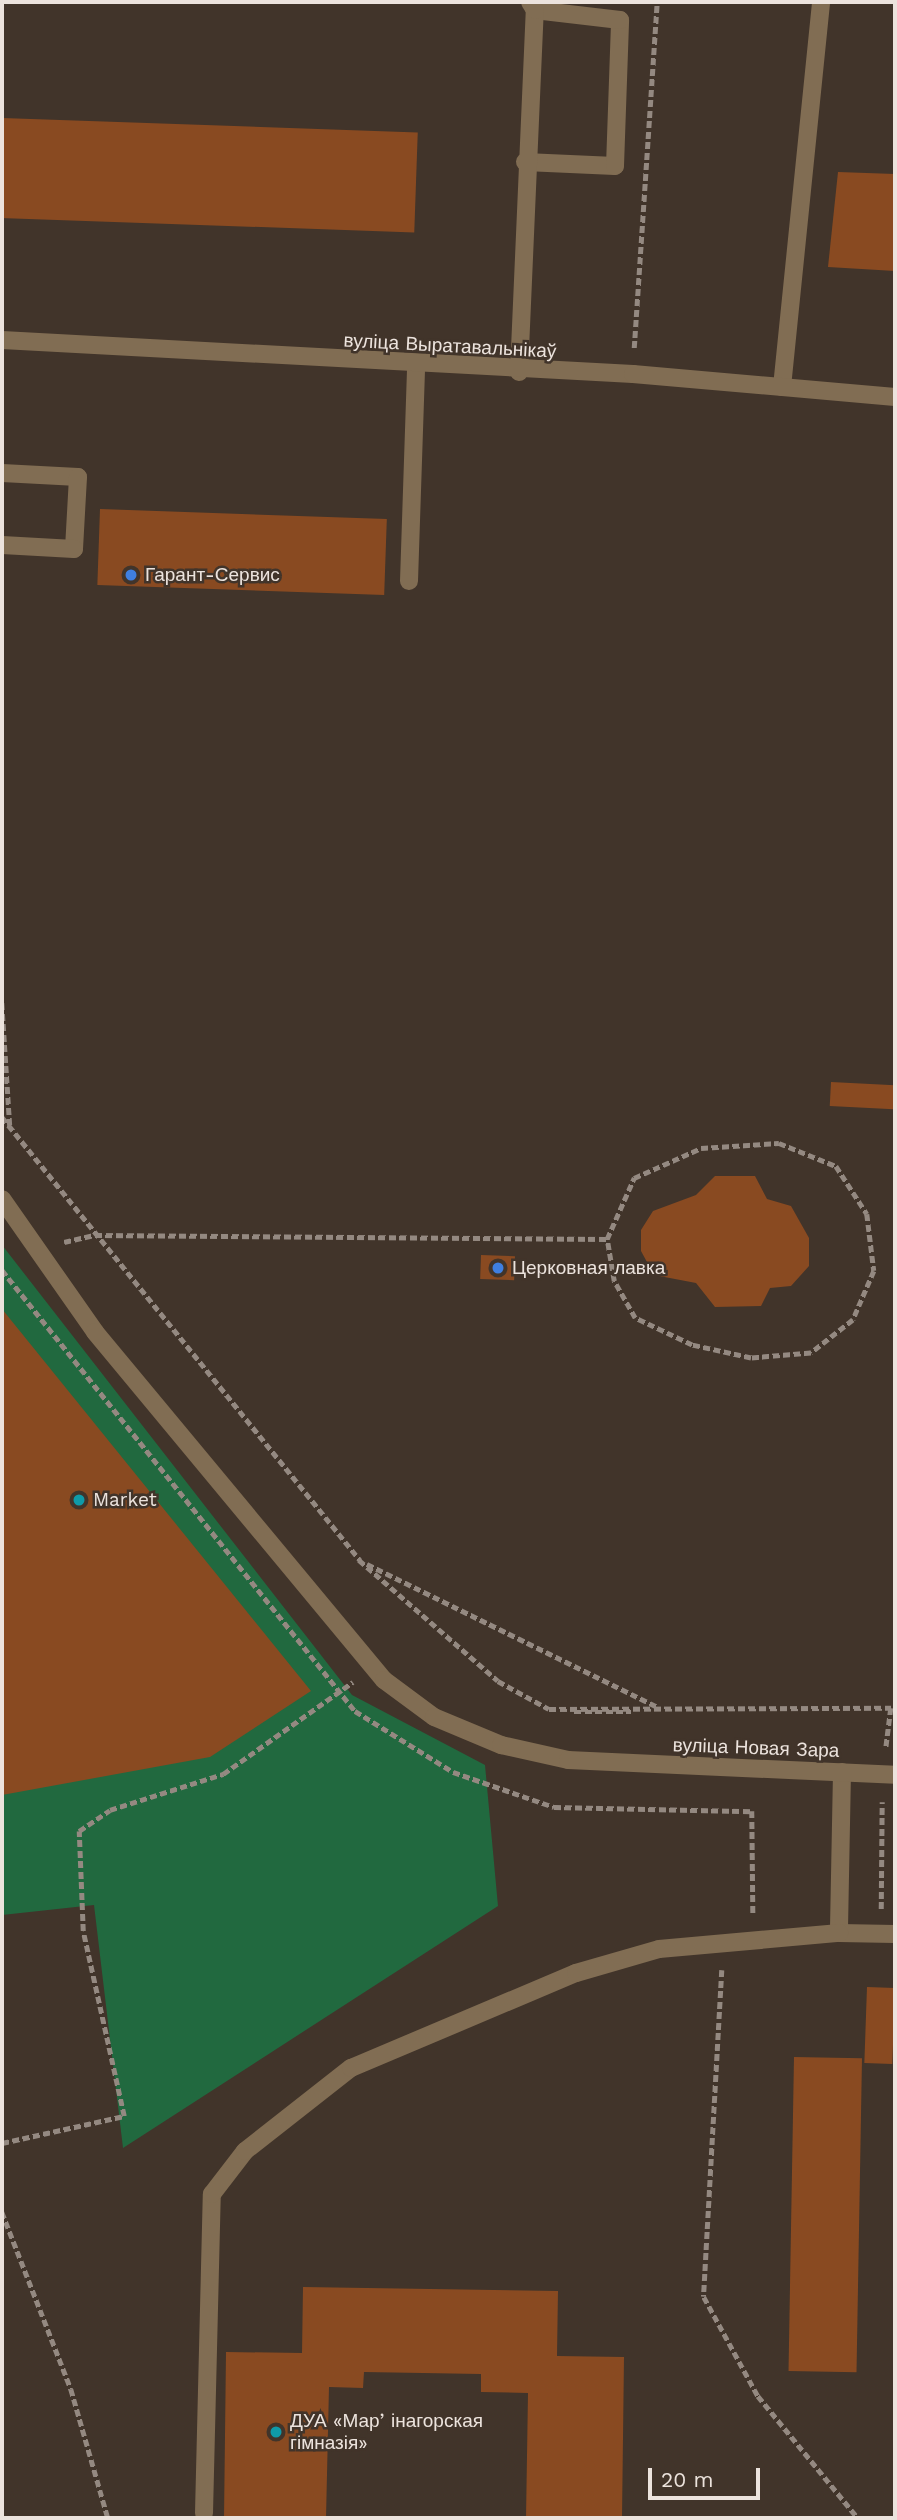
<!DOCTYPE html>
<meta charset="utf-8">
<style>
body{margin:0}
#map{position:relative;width:897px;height:2520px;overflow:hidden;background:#41342a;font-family:"Work Sans",sans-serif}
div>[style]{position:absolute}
.green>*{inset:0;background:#21693f}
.building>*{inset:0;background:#894a21;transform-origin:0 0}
.path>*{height:4.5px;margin-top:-2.25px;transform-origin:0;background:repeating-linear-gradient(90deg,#948981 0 7px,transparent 0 10.5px)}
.service>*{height:18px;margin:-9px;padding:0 9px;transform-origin:9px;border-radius:9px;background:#816d53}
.minor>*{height:18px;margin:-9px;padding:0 9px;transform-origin:9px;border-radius:9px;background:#816d53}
.dots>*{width:19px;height:19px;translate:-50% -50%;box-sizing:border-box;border:4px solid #41342a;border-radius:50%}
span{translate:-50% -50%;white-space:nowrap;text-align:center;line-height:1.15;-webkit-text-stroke:5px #41342a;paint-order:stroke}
.street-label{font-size:19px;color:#ece3dd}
.poi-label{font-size:19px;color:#ece3dd}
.left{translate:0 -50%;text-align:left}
.frame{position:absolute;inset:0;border:4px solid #ece3dd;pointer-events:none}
.scale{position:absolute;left:648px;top:2468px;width:112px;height:32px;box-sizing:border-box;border:4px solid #ece3dd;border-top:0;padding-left:9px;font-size:21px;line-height:24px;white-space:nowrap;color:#ece3dd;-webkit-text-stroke:5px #41342a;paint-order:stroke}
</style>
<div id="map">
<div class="green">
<div style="clip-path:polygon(2px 1245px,352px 1695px,485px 1765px,498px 1906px,123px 2148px,94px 1905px,2px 1915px)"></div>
</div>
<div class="building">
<div style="left:2px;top:118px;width:416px;height:100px;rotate:2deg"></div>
<div style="clip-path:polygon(838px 172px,895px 174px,895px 271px,828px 267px)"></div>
<div style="left:100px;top:509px;width:287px;height:76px;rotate:2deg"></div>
<div style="left:831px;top:1082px;width:64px;height:24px;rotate:3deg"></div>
<div style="clip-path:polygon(715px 1176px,755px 1176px,767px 1199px,791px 1206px,809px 1238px,809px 1266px,791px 1286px,770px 1288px,761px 1306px,715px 1307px,696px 1283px,654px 1275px,641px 1251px,641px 1230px,653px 1211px,696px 1195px)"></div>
<div style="left:481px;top:1255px;width:34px;height:24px;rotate:2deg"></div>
<div style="clip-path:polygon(2px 1309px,311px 1691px,210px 1757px,2px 1795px)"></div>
<div style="left:867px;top:1987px;width:28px;height:76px;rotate:2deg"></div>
<div style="left:794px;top:2057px;width:68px;height:314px;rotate:1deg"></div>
<div style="clip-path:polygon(303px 2287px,558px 2291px,557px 2356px,624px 2357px,622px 2518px,526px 2518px,528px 2393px,481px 2392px,481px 2374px,364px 2372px,363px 2388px,329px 2387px,326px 2518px,224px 2518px,226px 2352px,302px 2353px)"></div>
</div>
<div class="path">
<div style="left:634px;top:348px;width:347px;rotate:-86.2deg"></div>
<div style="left:2px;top:1003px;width:125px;rotate:86.3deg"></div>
<div style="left:2px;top:1117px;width:570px;rotate:51.06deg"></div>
<div style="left:64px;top:1242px;width:32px;rotate:-13deg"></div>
<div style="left:95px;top:1235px;width:512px;rotate:0.45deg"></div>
<div style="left:607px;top:1239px;width:67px;rotate:-66.1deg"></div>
<div style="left:634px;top:1178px;width:73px;rotate:-24.1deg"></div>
<div style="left:701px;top:1148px;width:78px;rotate:-3.7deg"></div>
<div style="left:779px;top:1143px;width:61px;rotate:22deg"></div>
<div style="left:836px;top:1166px;width:57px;rotate:57.1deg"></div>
<div style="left:867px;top:1214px;width:57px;rotate:83deg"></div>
<div style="left:874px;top:1271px;width:53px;rotate:113.2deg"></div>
<div style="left:853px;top:1320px;width:53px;rotate:141.8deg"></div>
<div style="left:811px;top:1353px;width:60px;rotate:175.2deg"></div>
<div style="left:751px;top:1358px;width:60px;rotate:-167.6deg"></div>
<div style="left:692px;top:1345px;width:63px;rotate:-154.7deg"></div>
<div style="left:635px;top:1318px;width:43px;rotate:-119.6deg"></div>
<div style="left:614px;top:1281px;width:43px;rotate:-99.5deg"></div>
<div style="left:2px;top:1270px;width:565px;rotate:51.32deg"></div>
<div style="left:355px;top:1711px;width:115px;rotate:31.9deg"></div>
<div style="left:453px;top:1772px;width:107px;rotate:19.1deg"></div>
<div style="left:554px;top:1807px;width:198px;rotate:1.2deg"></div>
<div style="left:752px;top:1811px;width:102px;rotate:89.4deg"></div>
<div style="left:359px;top:1560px;width:184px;rotate:41deg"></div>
<div style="left:498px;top:1681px;width:58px;rotate:28.8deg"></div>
<div style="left:549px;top:1709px;width:342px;rotate:-0.2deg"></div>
<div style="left:891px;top:1708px;width:40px;rotate:97.1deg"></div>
<div style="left:367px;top:1564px;width:324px;rotate:26.2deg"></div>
<div style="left:574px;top:1712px;width:57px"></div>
<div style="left:881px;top:1909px;width:107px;rotate:-89.5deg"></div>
<div style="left:722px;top:1970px;width:327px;rotate:93.2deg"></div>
<div style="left:704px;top:2297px;width:113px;rotate:61.4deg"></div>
<div style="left:758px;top:2396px;width:158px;rotate:50.7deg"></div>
<div style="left:2px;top:2143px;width:125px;rotate:-12.5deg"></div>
<div style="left:124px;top:2116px;width:189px;rotate:-102.5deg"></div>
<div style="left:83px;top:1931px;width:100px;rotate:-92.3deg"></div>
<div style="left:79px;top:1831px;width:37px;rotate:-34deg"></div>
<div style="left:110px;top:1810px;width:119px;rotate:-17.7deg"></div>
<div style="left:223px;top:1774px;width:159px;rotate:-35.3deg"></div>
<div style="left:2px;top:2212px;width:190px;rotate:68.7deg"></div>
<div style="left:71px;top:2389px;width:134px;rotate:74deg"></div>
</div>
<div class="service">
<div style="left:525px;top:162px;width:90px;rotate:2.5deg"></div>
<div style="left:615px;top:166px;width:146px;rotate:-88deg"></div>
<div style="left:620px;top:20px;width:86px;rotate:-173.3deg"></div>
<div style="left:519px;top:372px;width:362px;rotate:-87.5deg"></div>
<div style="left:535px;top:10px;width:9px;rotate:-122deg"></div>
<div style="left:782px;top:387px;width:387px;rotate:-84.2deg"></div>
<div style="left:2px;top:473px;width:76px;rotate:3deg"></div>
<div style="left:78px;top:477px;width:72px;rotate:93.2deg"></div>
<div style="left:74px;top:549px;width:72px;rotate:-176.8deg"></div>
<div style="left:409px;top:581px;width:216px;rotate:-88.1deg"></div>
<div style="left:842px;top:1772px;width:161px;rotate:91.1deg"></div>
<div style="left:839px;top:1933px;width:56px;rotate:1deg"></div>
<div style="left:204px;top:2513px;width:319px;rotate:-88.6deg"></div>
<div style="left:212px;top:2194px;width:54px;rotate:-52.5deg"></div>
<div style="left:245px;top:2151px;width:135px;rotate:-38.1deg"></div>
<div style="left:351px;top:2068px;width:244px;rotate:-22.9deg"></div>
<div style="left:576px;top:1973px;width:86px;rotate:-16.1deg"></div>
<div style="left:659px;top:1949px;width:181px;rotate:-5.1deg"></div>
</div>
<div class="minor">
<div style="left:2px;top:340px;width:632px;rotate:3.08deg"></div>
<div style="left:633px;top:374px;width:263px;rotate:5deg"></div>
<div style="left:2px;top:1199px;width:162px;rotate:55deg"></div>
<div style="left:95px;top:1332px;width:452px;rotate:50.3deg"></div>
<div style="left:384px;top:1680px;width:62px;rotate:36.5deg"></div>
<div style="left:434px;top:1717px;width:73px;rotate:22.7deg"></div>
<div style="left:501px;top:1745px;width:69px;rotate:12.6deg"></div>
<div style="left:568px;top:1760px;width:327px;rotate:2.6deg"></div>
</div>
<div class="dots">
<div style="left:131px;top:575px;background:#3f7fe0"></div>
<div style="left:498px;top:1268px;background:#3f7fe0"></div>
<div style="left:79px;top:1500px;background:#0f9aa8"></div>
<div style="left:276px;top:2432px;background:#0f9aa8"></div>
</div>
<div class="street-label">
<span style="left:450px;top:346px;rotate:3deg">вуліца Выратавальнікаў</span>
<span style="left:756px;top:1748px;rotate:2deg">вуліца Новая Зара</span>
</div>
<div class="poi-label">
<span class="left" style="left:145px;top:575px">Гарант-Сервис</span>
<span class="left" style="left:512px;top:1268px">Церковная лавка</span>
<span class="left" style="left:93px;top:1500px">Market</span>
<span class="left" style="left:290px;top:2432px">ДУА «Марʼінагорская<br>гімназія»</span>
</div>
<div class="frame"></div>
<div class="scale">20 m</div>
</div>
